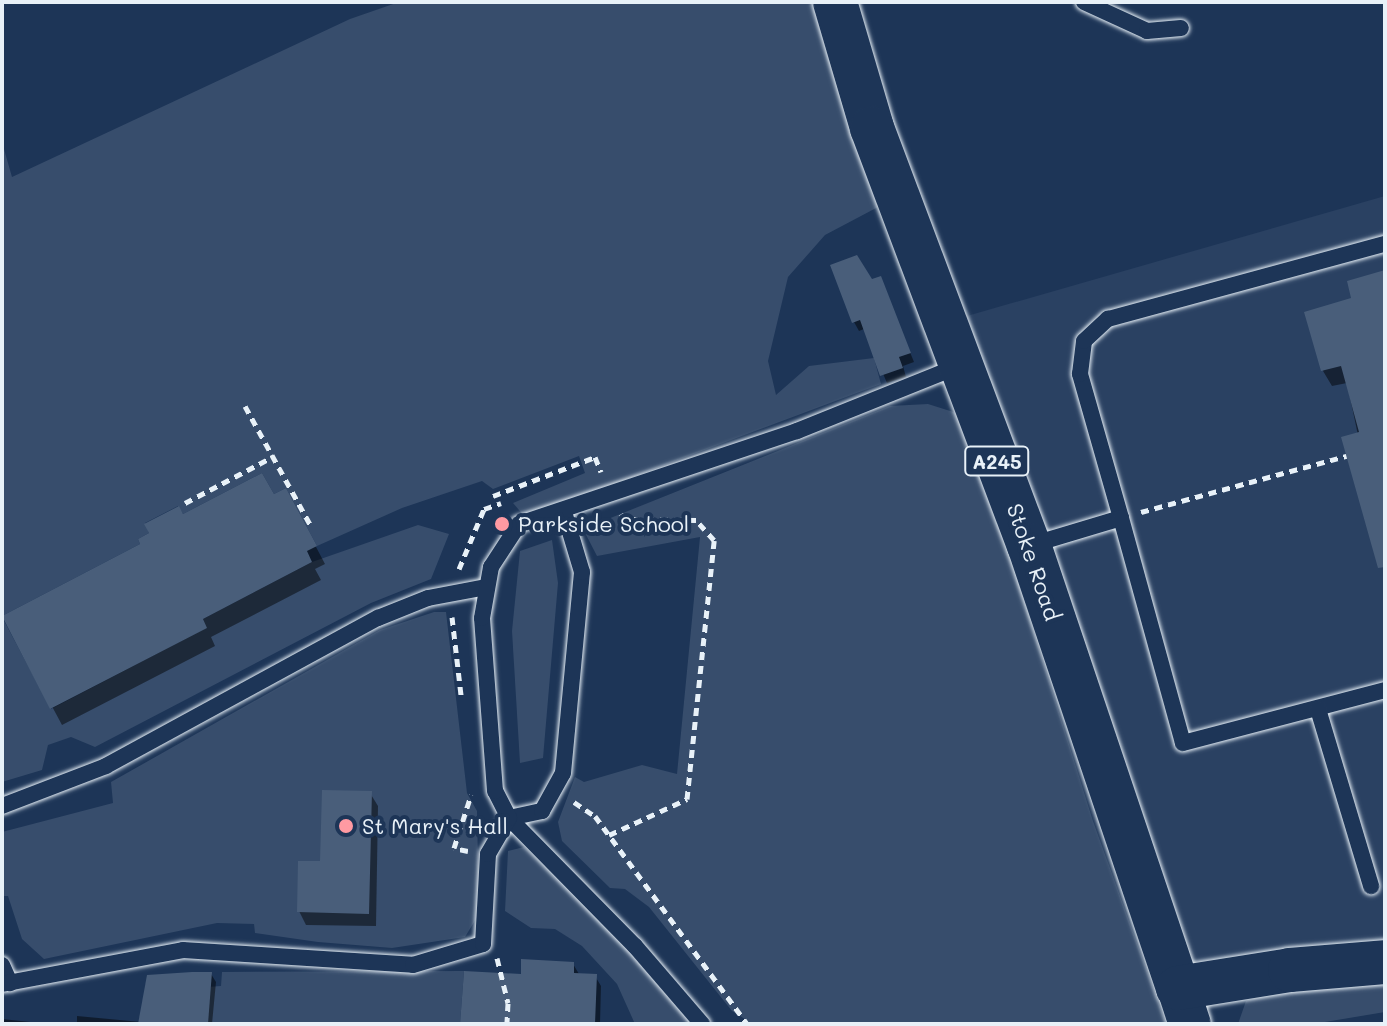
<!DOCTYPE html>
<style>
body{margin:0}
#map{position:relative;width:1387px;height:1026px;overflow:hidden;background:#1d3557;font-family:Mali,sans-serif}
div>[style]{position:absolute}
.built>*{inset:0;background:#2a4162}
.green>*{inset:0;background:#374d6c}
.shadow>*{inset:0;background:#0007}
.building>*{inset:0;background:#495e7a}
.path>*{height:5px;margin-top:-2.5px;transform-origin:0;background:repeating-linear-gradient(90deg,#e8f1f8 0 8px,transparent 0 14px)}
.roads{filter:drop-shadow(0 0 2px #e8f1f8) drop-shadow(0 0 2px #e8f1f8)}
.service>*{height:16px;margin:-8px;padding:0 8px;transform-origin:8px;border-radius:8px;background:#1d3557}
.tertiary>*{height:42px;margin:-21px;padding:0 21px;transform-origin:21px;border-radius:21px;background:#1d3557}
.primary>*{height:44px;margin:-22px;padding:0 22px;transform-origin:22px;border-radius:22px;background:#1d3557}
.dots>*{width:22px;height:22px;translate:-50% -50%;box-sizing:border-box;border:4px solid #1d3557;border-radius:50%}
span{translate:-50% -50%;white-space:nowrap;text-align:center;line-height:1.15;-webkit-text-stroke:8px #1d3557;paint-order:stroke}
.shield-label span{padding:2px 6px;background:#1d3557;border:2px solid;border-radius:6px;-webkit-text-stroke-width:0}
.shield-label{font-size:20px;color:#e8f1f8;font-weight:700}
.poi-label{font-size:22px;color:#e8f1f8}
.left{translate:0 -50%;text-align:left}
.street-label{font-size:22px;color:#e8f1f8}
.frame{position:absolute;inset:0;border:4px solid #e8f1f8;pointer-events:none}
</style>
<div id="map">
<div class="built">
<div style="clip-path:polygon(1385px 196px,1385px 944px,1187px 962px,967px 316px)"></div>
</div>
<div class="green">
<div style="clip-path:polygon(399px 2px,822px 2px,884px 196px,878px 207px,825px 235px,788px 277px,768px 361px,776px 395px,809px 366px,874px 358px,881px 384px,525px 517px,513px 503px,585px 473px,579px 456px,493px 489px,482px 481px,402px 508px,317px 546px,286px 488px,274px 494px,262px 473px,183px 514px,178px 506px,145px 523px,149px 533px,138px 539px,140px 544px,2px 616px,2px 142px,12px 177px,350px 19px)"></div>
<div style="clip-path:polygon(928px 404px,966px 416px,1093px 821px,1166px 1024px,753px 1024px,732px 1011px,649px 907px,625px 889px,610px 888px,562px 841px,558px 822px,575px 777px,584px 782px,642px 765px,677px 774px,700px 537px,597px 556px,583px 529px,890px 406px)"></div>
<div style="clip-path:polygon(418px 525px,449px 534px,431px 579px,371px 603px,95px 747px,71px 737px,48px 745px,42px 770px,2px 782px,2px 617px,51px 709px,206px 628px,203px 619px,312px 562px)"></div>
<div style="clip-path:polygon(552px 540px,558px 583px,543px 758px,520px 763px,512px 631px,520px 551px)"></div>
<div style="clip-path:polygon(434px 612px,446px 612px,467px 793px,477px 811px,479px 914px,465px 937px,392px 948px,318px 942px,255px 933px,254px 924px,217px 923px,44px 959px,22px 939px,8px 896px,2px 896px,2px 832px,113px 803px,111px 782px,380px 630px)"></div>
<div style="clip-path:polygon(524px 847px,617px 935px,695px 1024px,635px 1024px,617px 984px,582px 946px,555px 929px,531px 928px,505px 911px,508px 851px)"></div>
<div style="clip-path:polygon(464px 971px,460px 1024px,208px 1024px,207px 987px,221px 986px,222px 972px)"></div>
<div style="clip-path:polygon(1336px 977px,1385px 977px,1385px 1012px,1313px 1024px,1238px 1024px,1246px 1001px)"></div>
</div>
<div class="shadow">
<div style="clip-path:polygon(833px 266px,871px 282px,880px 278px,914px 362px,903px 366px,906px 377px,887px 383px,864px 329px,859px 331px,854px 322px)"></div>
<div style="clip-path:polygon(1385px 272px,1385px 564px,1347px 383px,1332px 386px,1323px 371px,1354px 300px)"></div>
<div style="clip-path:polygon(274px 496px,295px 507px,325px 564px,315px 569px,321px 580px,211px 637px,215px 646px,62px 725px,4px 617px,143px 545px,182px 517px)"></div>
<div style="clip-path:polygon(370px 793px,378px 806px,376px 926px,306px 925px,299px 911px,322px 863px)"></div>
<div style="clip-path:polygon(573px 964px,579px 974px,595px 976px,601px 986px,600px 1024px,530px 1024px)"></div>
<div style="clip-path:polygon(211px 974px,216px 982px,212px 1024px,77px 1024px,77px 1016px,141px 1022px)"></div>
<div style="clip-path:polygon(2px 1019px,49px 1024px,2px 1024px)"></div>
</div>
<div class="building">
<div style="clip-path:polygon(857px 255px,872px 279px,881px 276px,911px 353px,899px 357px,903px 368px,880px 376px,860px 320px,852px 323px,830px 265px)"></div>
<div style="clip-path:polygon(1385px 270px,1385px 567px,1378px 568px,1341px 437px,1359px 432px,1341px 366px,1321px 371px,1304px 312px,1351px 298px,1347px 281px)"></div>
<div style="clip-path:polygon(262px 473px,274px 494px,286px 488px,317px 546px,307px 551px,312px 562px,203px 619px,207px 628px,50px 709px,2px 616px,140px 544px,138px 539px,149px 533px,144px 524px,179px 506px,183px 514px)"></div>
<div style="clip-path:polygon(322px 790px,372px 791px,369px 914px,297px 912px,298px 861px,320px 861px)"></div>
<div style="clip-path:polygon(521px 959px,574px 962px,574px 973px,597px 974px,595px 1024px,460px 1024px,464px 971px,521px 974px)"></div>
<div style="clip-path:polygon(192px 972px,212px 972px,208px 1024px,138px 1024px,147px 975px)"></div>
</div>
<div class="path">
<div style="left:245px;top:406px;width:139px;rotate:61.2deg"></div>
<div style="left:493px;top:496px;width:109px;rotate:-20.9deg"></div>
<div style="left:595px;top:457px;width:16px;rotate:68deg"></div>
<div style="left:185px;top:503px;width:101px;rotate:-27.8deg"></div>
<div style="left:1141px;top:512px;width:213px;rotate:-15.3deg"></div>
<div style="left:459px;top:569px;width:65px;rotate:-67.4deg"></div>
<div style="left:484px;top:509px;width:18px;rotate:-19deg"></div>
<div style="left:452px;top:617px;width:79px;rotate:83.4deg"></div>
<div style="left:574px;top:802px;width:25px;rotate:34deg"></div>
<div style="left:595px;top:816px;width:258px;rotate:53.8deg"></div>
<div style="left:609px;top:835px;width:86px;rotate:-24.8deg"></div>
<div style="left:687px;top:799px;width:260px;rotate:-84deg"></div>
<div style="left:714px;top:540px;width:27px;rotate:-132deg"></div>
<div style="left:696px;top:520px;width:72px;rotate:-179.2deg"></div>
<div style="left:624px;top:519px;width:6px;rotate:-121deg"></div>
<div style="left:468px;top:851px;width:14px;rotate:-168deg"></div>
<div style="left:454px;top:848px;width:56px;rotate:-72.2deg"></div>
<div style="left:497px;top:958px;width:46px;rotate:76.3deg"></div>
<div style="left:508px;top:1003px;width:21px;rotate:93deg"></div>
</div>
<div class="roads">
<div class="service">
<div style="left:1084px;top:2px;width:69px;rotate:24.7deg"></div>
<div style="left:1147px;top:31px;width:34px;rotate:-5deg"></div>
<div style="left:1121px;top:518px;width:150px;rotate:-105.9deg"></div>
<div style="left:1080px;top:374px;width:33px;rotate:-83deg"></div>
<div style="left:1084px;top:341px;width:33px;rotate:-43deg"></div>
<div style="left:1108px;top:319px;width:287px;rotate:-15.2deg"></div>
<div style="left:1031px;top:545px;width:94px;rotate:-16.7deg"></div>
<div style="left:1121px;top:518px;width:233px;rotate:74.6deg"></div>
<div style="left:1183px;top:743px;width:209px;rotate:-14.7deg"></div>
<div style="left:1318px;top:709px;width:185px;rotate:73.3deg"></div>
<div style="left:2px;top:806px;width:111px;rotate:-21deg"></div>
<div style="left:106px;top:766px;width:310px;rotate:-28.6deg"></div>
<div style="left:378px;top:618px;width:54px;rotate:-21.8deg"></div>
<div style="left:428px;top:598px;width:60px;rotate:-10.6deg"></div>
<div style="left:509px;top:818px;width:34px;rotate:-12deg"></div>
<div style="left:542px;top:811px;width:43px;rotate:-61.1deg"></div>
<div style="left:563px;top:773px;width:202px;rotate:-84.6deg"></div>
<div style="left:582px;top:572px;width:63px;rotate:-106.7deg"></div>
<div style="left:509px;top:818px;width:180px;rotate:45.5deg"></div>
<div style="left:635px;top:946px;width:103px;rotate:49.3deg"></div>
<div style="left:2px;top:965px;width:20px;rotate:66deg"></div>
<div style="left:2px;top:984px;width:184px;rotate:-10.6deg"></div>
<div style="left:183px;top:950px;width:230px;rotate:3.7deg"></div>
<div style="left:413px;top:965px;width:73px;rotate:-16.7deg"></div>
<div style="left:483px;top:944px;width:90px;rotate:-86.8deg"></div>
<div style="left:488px;top:854px;width:42px;rotate:-59.7deg"></div>
<div style="left:509px;top:818px;width:30px;rotate:-117deg"></div>
<div style="left:495px;top:791px;width:173px;rotate:-94.3deg"></div>
<div style="left:482px;top:618px;width:52px;rotate:-80deg"></div>
<div style="left:491px;top:567px;width:51px;rotate:-56.9deg"></div>
<div style="left:519px;top:524px;width:293px;rotate:-18.5deg"></div>
<div style="left:797px;top:431px;width:175px;rotate:-21.9deg"></div>
</div>
<div class="tertiary">
<div style="left:1178px;top:988px;width:38px;rotate:72deg"></div>
</div>
<div class="primary">
<div style="left:835px;top:2px;width:131px;rotate:73.6deg"></div>
<div style="left:872px;top:128px;width:446px;rotate:69.4deg"></div>
<div style="left:1029px;top:545px;width:467px;rotate:71.4deg"></div>
<div style="left:1178px;top:988px;width:113px;rotate:-9.1deg"></div>
<div style="left:1290px;top:970px;width:95px;rotate:-4.8deg"></div>
</div>
</div>
<div class="dots">
<div style="left:502px;top:524px;background:#ff9aa2"></div>
<div style="left:346px;top:826px;background:#ff9aa2"></div>
</div>
<div class="shield-label">
<span style="left:997px;top:461px">A245</span>
</div>
<div class="poi-label">
<span class="left" style="left:518px;top:524px">Parkside School</span>
<span class="left" style="left:362px;top:826px">St Mary's Hall</span>
</div>
<div class="street-label">
<span style="left:1034px;top:562px;rotate:71deg">Stoke Road</span>
</div>
<div class="frame"></div>
</div>
